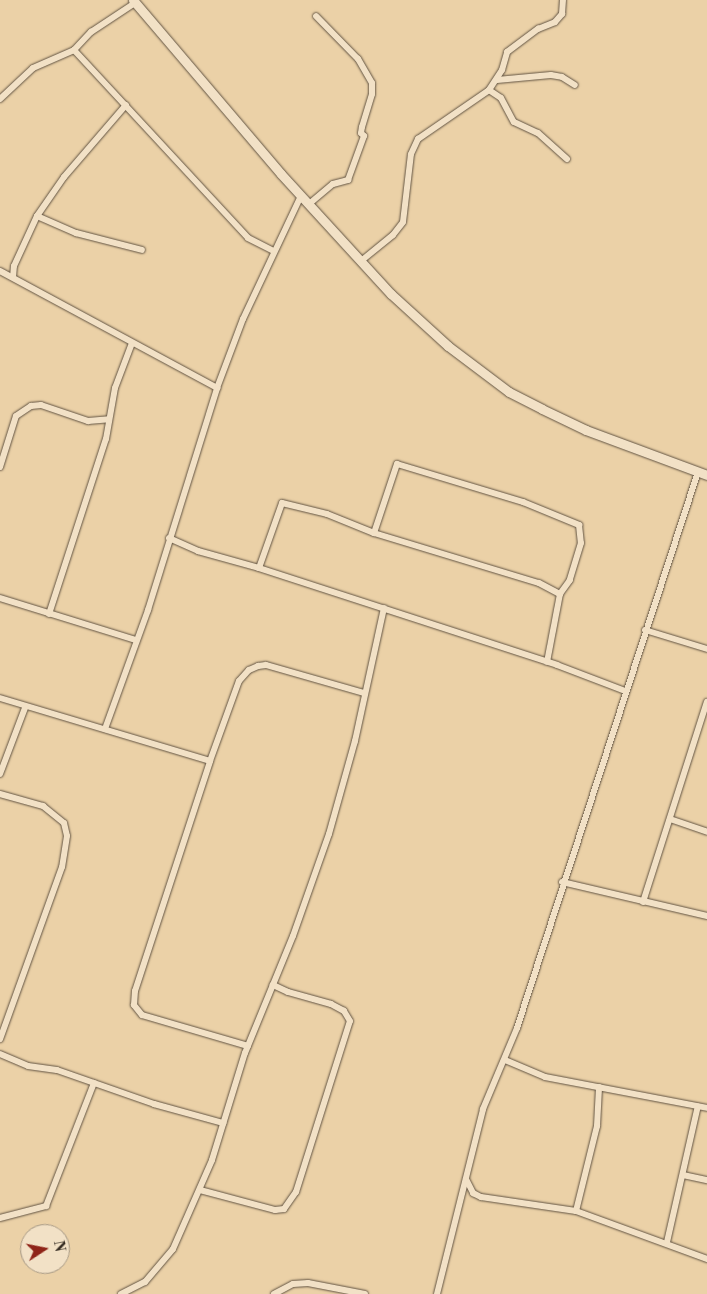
<!DOCTYPE html>
<style>
body{margin:0}
#map{position:relative;width:707px;height:1294px;overflow:hidden;background:#ebd1a7;font-family:"Libre Bodoni",serif}
div>[style]{position:absolute}
.roads{filter:drop-shadow(0 0 1px #625443) drop-shadow(0 0 1px #625443)}
.minor>*{height:6px;margin:-3px;padding:0 3px;transform-origin:3px;border-radius:3px;background:#f2e1c6}
.secondary>*{height:9px;margin:-4.5px;padding:0 4.5px;transform-origin:4.5px;border-radius:4.5px;background:#f2e1c6}
span{translate:-50% -50%;white-space:nowrap;text-align:center;line-height:1.15;-webkit-text-stroke:4.5px #f2e1c6;paint-order:stroke}
.north{position:absolute;left:20px;top:1224px;width:50px;height:50px;box-sizing:border-box;background:#f2e1c6;border:1px solid #a69884;border-radius:50%;rotate:79deg;font-size:14px;font-weight:700;line-height:20px;text-align:center;color:#342b22}
.north::after{content:'';display:block;margin:auto;width:18px;height:22px;background:#8f2418;clip-path:polygon(50% 0,100% 100%,50% 72%,0 100%)}
</style>
<div id="map">
<div class="roads">
<div class="minor">
<div style="left:74px;top:50px;width:256px;rotate:47.2deg"></div>
<div style="left:248px;top:238px;width:29px;rotate:27deg"></div>
<div style="left:497px;top:80px;width:54px;rotate:-5.3deg"></div>
<div style="left:551px;top:75px;width:11px;rotate:10deg"></div>
<div style="left:562px;top:77px;width:15px;rotate:32deg"></div>
<div style="left:489px;top:90px;width:14px;rotate:34deg"></div>
<div style="left:501px;top:98px;width:27px;rotate:62deg"></div>
<div style="left:514px;top:122px;width:26px;rotate:25deg"></div>
<div style="left:538px;top:133px;width:39px;rotate:42deg"></div>
<div style="left:0;top:99px;width:45px;rotate:-43.2deg"></div>
<div style="left:33px;top:68px;width:45px;rotate:-23.7deg"></div>
<div style="left:74px;top:50px;width:25px;rotate:-47deg"></div>
<div style="left:91px;top:32px;width:53px;rotate:-33.4deg"></div>
<div style="left:309px;top:204px;width:31px;rotate:-40deg"></div>
<div style="left:333px;top:184px;width:16px;rotate:-15deg"></div>
<div style="left:348px;top:180px;width:47px;rotate:-70deg"></div>
<div style="left:364px;top:136px;width:4px;rotate:-135deg"></div>
<div style="left:361px;top:133px;width:6px;rotate:-81deg"></div>
<div style="left:362px;top:127px;width:34px;rotate:-73deg"></div>
<div style="left:372px;top:94px;width:11px;rotate:-90deg"></div>
<div style="left:372px;top:83px;width:28px;rotate:-120deg"></div>
<div style="left:358px;top:59px;width:60px;rotate:-134.3deg"></div>
<div style="left:37px;top:216px;width:43px;rotate:23.6deg"></div>
<div style="left:76px;top:233px;width:68px;rotate:14.4deg"></div>
<div style="left:361px;top:261px;width:41px;rotate:-39.1deg"></div>
<div style="left:393px;top:235px;width:16px;rotate:-52deg"></div>
<div style="left:403px;top:222px;width:68px;rotate:-83.3deg"></div>
<div style="left:411px;top:154px;width:17px;rotate:-65deg"></div>
<div style="left:418px;top:139px;width:86px;rotate:-34.6deg"></div>
<div style="left:489px;top:90px;width:24px;rotate:-57deg"></div>
<div style="left:502px;top:70px;width:19px;rotate:-74deg"></div>
<div style="left:507px;top:52px;width:39px;rotate:-37deg"></div>
<div style="left:538px;top:29px;width:18px;rotate:-22deg"></div>
<div style="left:555px;top:22px;width:11px;rotate:-49deg"></div>
<div style="left:562px;top:14px;width:14px;rotate:-86deg"></div>
<div style="left:0;top:271px;width:247px;rotate:28.3deg"></div>
<div style="left:13px;top:277px;width:11px;rotate:-85deg"></div>
<div style="left:14px;top:266px;width:55px;rotate:-65.3deg"></div>
<div style="left:37px;top:216px;width:47px;rotate:-55.3deg"></div>
<div style="left:64px;top:177px;width:95px;rotate:-49.3deg"></div>
<div style="left:0;top:467px;width:53px;rotate:-72.6deg"></div>
<div style="left:16px;top:416px;width:18px;rotate:-34deg"></div>
<div style="left:31px;top:406px;width:10px;rotate:-6deg"></div>
<div style="left:41px;top:405px;width:50px;rotate:18.8deg"></div>
<div style="left:88px;top:421px;width:21px;rotate:-5deg"></div>
<div style="left:374px;top:533px;width:73px;rotate:-71.6deg"></div>
<div style="left:397px;top:464px;width:132px;rotate:16.8deg"></div>
<div style="left:523px;top:502px;width:61px;rotate:22.3deg"></div>
<div style="left:579px;top:525px;width:18px;rotate:84deg"></div>
<div style="left:581px;top:543px;width:39px;rotate:107deg"></div>
<div style="left:570px;top:580px;width:17px;rotate:126deg"></div>
<div style="left:560px;top:594px;width:69px;rotate:100.8deg"></div>
<div style="left:169px;top:538px;width:32px;rotate:24deg"></div>
<div style="left:198px;top:551px;width:63px;rotate:15.6deg"></div>
<div style="left:259px;top:568px;width:313px;rotate:18deg"></div>
<div style="left:557px;top:665px;width:73px;rotate:20.9deg"></div>
<div style="left:259px;top:568px;width:69px;rotate:-70.5deg"></div>
<div style="left:282px;top:503px;width:46px;rotate:13.7deg"></div>
<div style="left:327px;top:514px;width:51px;rotate:22deg"></div>
<div style="left:374px;top:533px;width:172px;rotate:16.9deg"></div>
<div style="left:539px;top:583px;width:24px;rotate:28deg"></div>
<div style="left:0;top:598px;width:142px;rotate:17.2deg"></div>
<div style="left:49px;top:614px;width:184px;rotate:-72deg"></div>
<div style="left:106px;top:439px;width:52px;rotate:-80deg"></div>
<div style="left:115px;top:388px;width:48px;rotate:-69.3deg"></div>
<div style="left:645px;top:630px;width:65px;rotate:17deg"></div>
<div style="left:0;top:698px;width:219px;rotate:16.7deg"></div>
<div style="left:105px;top:729px;width:127px;rotate:-70.1deg"></div>
<div style="left:148px;top:610px;width:232px;rotate:-72.7deg"></div>
<div style="left:217px;top:388px;width:74px;rotate:-69.4deg"></div>
<div style="left:243px;top:319px;width:136px;rotate:-64.8deg"></div>
<div style="left:0;top:774px;width:71px;rotate:-69.3deg"></div>
<div style="left:0;top:794px;width:45px;rotate:15.6deg"></div>
<div style="left:43px;top:806px;width:27px;rotate:39deg"></div>
<div style="left:64px;top:823px;width:13px;rotate:77deg"></div>
<div style="left:67px;top:836px;width:31px;rotate:99deg"></div>
<div style="left:62px;top:867px;width:183px;rotate:109.8deg"></div>
<div style="left:670px;top:819px;width:39px;rotate:19deg"></div>
<div style="left:562px;top:882px;width:149px;rotate:13.2deg"></div>
<div style="left:643px;top:902px;width:210px;rotate:-72.3deg"></div>
<div style="left:248px;top:1046px;width:110px;rotate:-163.7deg"></div>
<div style="left:142px;top:1015px;width:13px;rotate:-129deg"></div>
<div style="left:134px;top:1005px;width:14px;rotate:-86deg"></div>
<div style="left:135px;top:991px;width:242px;rotate:-71.9deg"></div>
<div style="left:210px;top:761px;width:85px;rotate:-70.1deg"></div>
<div style="left:239px;top:681px;width:15px;rotate:-48deg"></div>
<div style="left:249px;top:670px;width:10px;rotate:-24deg"></div>
<div style="left:258px;top:666px;width:8px;rotate:-7deg"></div>
<div style="left:266px;top:665px;width:102px;rotate:15.9deg"></div>
<div style="left:0;top:1054px;width:30px;rotate:23deg"></div>
<div style="left:28px;top:1066px;width:29px;rotate:8deg"></div>
<div style="left:57px;top:1070px;width:103px;rotate:19.3deg"></div>
<div style="left:154px;top:1104px;width:72px;rotate:15.4deg"></div>
<div style="left:505px;top:1060px;width:43px;rotate:23deg"></div>
<div style="left:545px;top:1077px;width:165px;rotate:10.8deg"></div>
<div style="left:683px;top:1175px;width:25px;rotate:12deg"></div>
<div style="left:466px;top:1179px;width:16px;rotate:63deg"></div>
<div style="left:473px;top:1193px;width:9px;rotate:27deg"></div>
<div style="left:481px;top:1197px;width:96px;rotate:8.4deg"></div>
<div style="left:576px;top:1211px;width:140px;rotate:20.1deg"></div>
<div style="left:200px;top:1190px;width:78px;rotate:14.9deg"></div>
<div style="left:275px;top:1210px;width:9px;rotate:-6deg"></div>
<div style="left:284px;top:1209px;width:21px;rotate:-55deg"></div>
<div style="left:296px;top:1192px;width:179px;rotate:-72.5deg"></div>
<div style="left:350px;top:1021px;width:12px;rotate:-121deg"></div>
<div style="left:344px;top:1011px;width:15px;rotate:-152deg"></div>
<div style="left:331px;top:1004px;width:45px;rotate:-164.4deg"></div>
<div style="left:288px;top:992px;width:17px;rotate:-155deg"></div>
<div style="left:576px;top:1211px;width:88px;rotate:-76.1deg"></div>
<div style="left:597px;top:1126px;width:39px;rotate:-87deg"></div>
<div style="left:0;top:1218px;width:48px;rotate:-14.6deg"></div>
<div style="left:46px;top:1206px;width:132px;rotate:-68.7deg"></div>
<div style="left:667px;top:1242px;width:139px;rotate:-77.2deg"></div>
<div style="left:121px;top:1294px;width:27px;rotate:-27deg"></div>
<div style="left:145px;top:1282px;width:43px;rotate:-49.7deg"></div>
<div style="left:173px;top:1249px;width:97px;rotate:-66.3deg"></div>
<div style="left:212px;top:1160px;width:112px;rotate:-72.9deg"></div>
<div style="left:245px;top:1053px;width:126px;rotate:-67.7deg"></div>
<div style="left:293px;top:936px;width:108px;rotate:-70.6deg"></div>
<div style="left:329px;top:834px;width:97px;rotate:-74.4deg"></div>
<div style="left:355px;top:741px;width:136px;rotate:-77.7deg"></div>
<div style="left:274px;top:1294px;width:21px;rotate:-28deg"></div>
<div style="left:293px;top:1284px;width:15px;rotate:-4deg"></div>
<div style="left:308px;top:1283px;width:58px;rotate:10.9deg"></div>
<div style="left:437px;top:1294px;width:191px;rotate:-76deg"></div>
<div style="left:483px;top:1109px;width:88px;rotate:-67.2deg"></div>
<div style="left:517px;top:1028px;width:585px;rotate:-71.97deg"></div>
</div>
<div class="secondary">
<div style="left:133px;top:0;width:228px;rotate:49.6deg"></div>
<div style="left:281px;top:174px;width:163px;rotate:47.5deg"></div>
<div style="left:391px;top:294px;width:77px;rotate:42.4deg"></div>
<div style="left:448px;top:346px;width:76px;rotate:37deg"></div>
<div style="left:509px;top:392px;width:37px;rotate:27deg"></div>
<div style="left:542px;top:409px;width:49px;rotate:25.5deg"></div>
<div style="left:586px;top:430px;width:129px;rotate:20.4deg"></div>
</div>
</div>
<div class="north">N</div>
</div>
